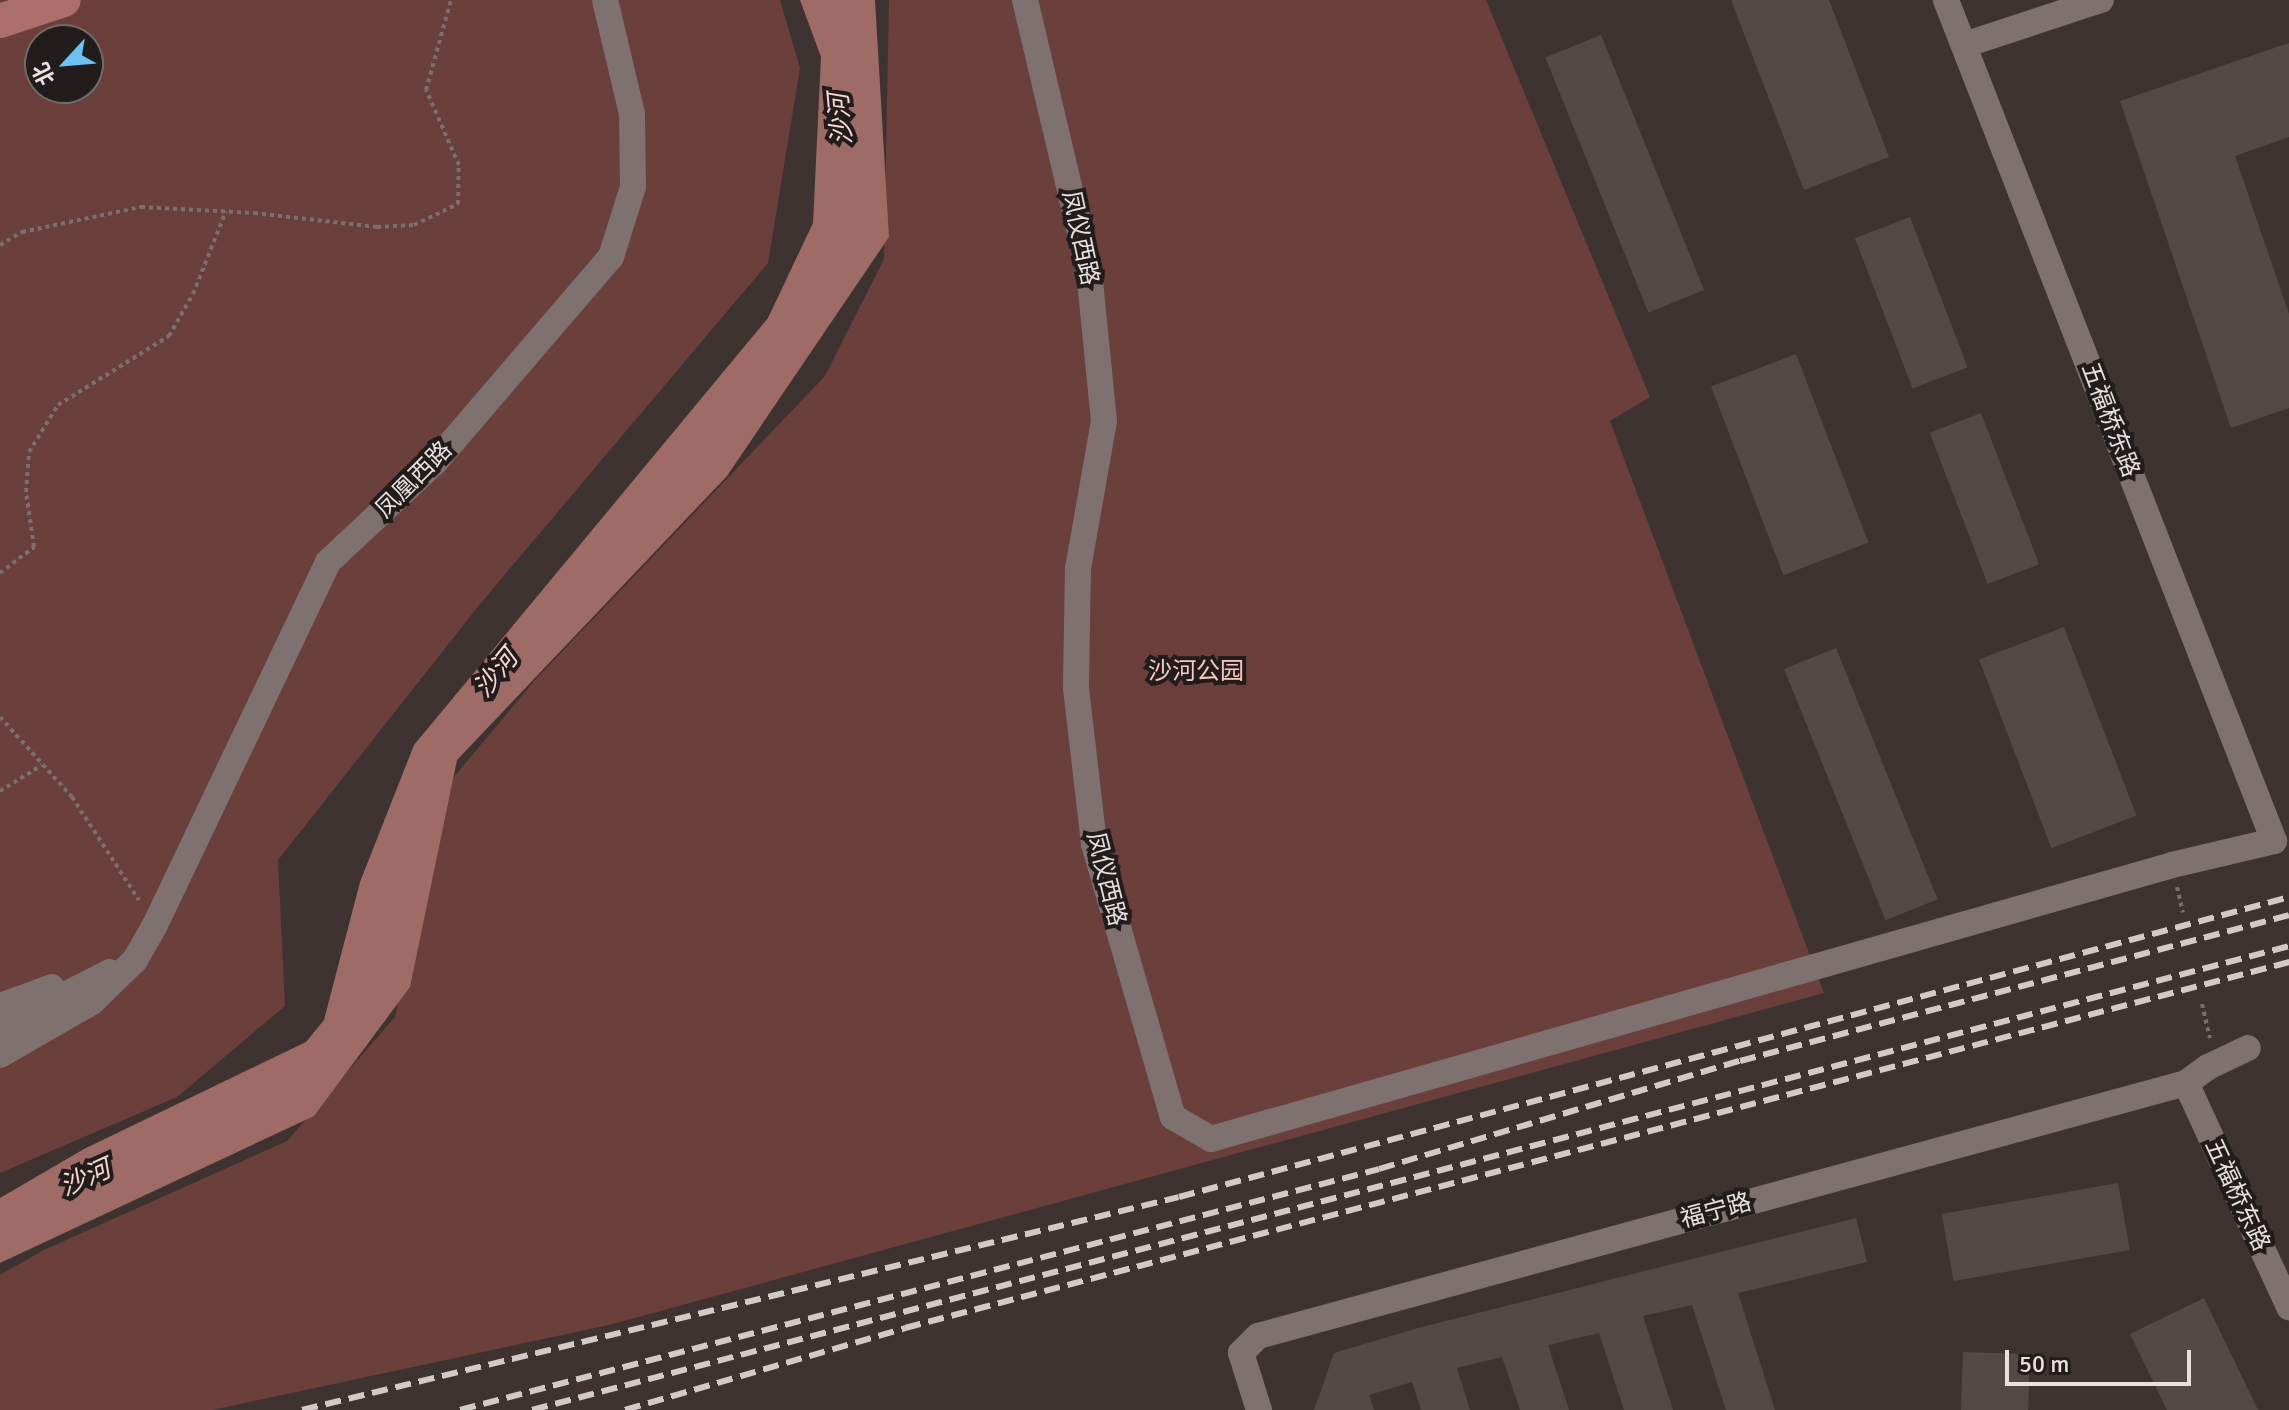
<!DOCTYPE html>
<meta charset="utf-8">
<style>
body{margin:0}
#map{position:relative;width:2289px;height:1410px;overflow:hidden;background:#3f3332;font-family:Signika,"Noto Sans SC",sans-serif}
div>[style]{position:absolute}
.green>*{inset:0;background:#6a3f3c}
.water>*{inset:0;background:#9e6b67}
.building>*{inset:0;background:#554948;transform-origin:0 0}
.path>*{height:4px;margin-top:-2px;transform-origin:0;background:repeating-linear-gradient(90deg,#7a706f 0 4px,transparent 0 8px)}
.minor>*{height:26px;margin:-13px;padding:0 13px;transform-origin:13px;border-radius:13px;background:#7e716f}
.major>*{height:34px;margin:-17px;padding:0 17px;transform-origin:17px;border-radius:17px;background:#ac6f6b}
.rail>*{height:6px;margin-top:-3px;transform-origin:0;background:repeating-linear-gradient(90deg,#d1cac9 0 16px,transparent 0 24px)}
span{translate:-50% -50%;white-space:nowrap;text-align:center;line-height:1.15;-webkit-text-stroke:8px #221c1c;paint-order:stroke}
.street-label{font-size:24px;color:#e8e1e0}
.park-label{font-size:24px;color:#f9c7c2}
.water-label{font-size:26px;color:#f9d7d4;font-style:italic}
.north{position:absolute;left:24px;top:24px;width:80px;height:80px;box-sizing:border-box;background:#221c1c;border:2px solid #716b6a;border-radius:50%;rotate:244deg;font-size:22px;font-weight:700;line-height:32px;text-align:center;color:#e8e1e0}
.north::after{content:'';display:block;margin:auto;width:28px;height:36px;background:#6cc3f2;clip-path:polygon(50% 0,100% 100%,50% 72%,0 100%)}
.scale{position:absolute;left:2005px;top:1350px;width:186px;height:36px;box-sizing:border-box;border:4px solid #e8e1e0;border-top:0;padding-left:10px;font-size:24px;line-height:28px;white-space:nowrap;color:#e8e1e0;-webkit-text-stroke:6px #221c1c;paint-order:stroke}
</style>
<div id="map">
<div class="green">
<div style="clip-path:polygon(evenodd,0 0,780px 0,800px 68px,768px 263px,480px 604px,278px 860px,285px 1006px,177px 1097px,0 1173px,0 0,40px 40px,88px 40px,88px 88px,40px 88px,40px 40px)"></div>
<div style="clip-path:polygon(889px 0,1486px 0,1650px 397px,1610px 421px,1824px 993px,609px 1325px,212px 1410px,0 1410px,0 1275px,44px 1250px,287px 1141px,395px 1017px,448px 784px,535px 680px,825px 376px,884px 259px)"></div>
</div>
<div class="water">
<div style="clip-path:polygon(800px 0,875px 0,889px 237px,727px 476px,457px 760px,410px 987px,314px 1116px,0 1263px,0 1198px,84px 1149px,306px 1042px,324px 1020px,360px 882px,414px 745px,768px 318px,813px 223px,821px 57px)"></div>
</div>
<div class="building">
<div style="clip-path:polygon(1731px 0,1829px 0,1889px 157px,1804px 190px)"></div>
<div style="left:1601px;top:35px;width:275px;height:60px;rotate:68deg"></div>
<div style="clip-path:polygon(2289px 43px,2289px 137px,2235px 156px,2289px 314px,2289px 408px,2231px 428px,2120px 101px)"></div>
<div style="left:1910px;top:217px;width:161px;height:59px;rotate:69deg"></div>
<div style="left:1796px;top:354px;width:202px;height:91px;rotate:69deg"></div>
<div style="left:1981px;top:413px;width:162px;height:55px;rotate:69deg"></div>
<div style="left:2064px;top:627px;width:202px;height:91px;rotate:69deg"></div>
<div style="left:1836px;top:648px;width:271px;height:56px;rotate:68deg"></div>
<div style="left:2118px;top:1183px;width:68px;height:179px;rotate:80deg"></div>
<div style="clip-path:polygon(1856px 1218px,1867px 1262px,1738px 1293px,1775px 1410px,1726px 1410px,1692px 1305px,1643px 1316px,1673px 1410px,1624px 1410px,1599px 1333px,1548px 1345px,1569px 1410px,1520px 1410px,1502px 1357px,1457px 1368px,1470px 1410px,1421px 1410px,1412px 1382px,1369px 1395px,1374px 1410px,1314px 1410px,1334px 1353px,1418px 1328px)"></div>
<div style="clip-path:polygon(2204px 1298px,2258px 1410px,2167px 1410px,2130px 1334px)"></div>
<div style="left:1963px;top:1352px;width:67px;height:58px;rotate:2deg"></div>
</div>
<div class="path">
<div style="left:0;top:245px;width:26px;rotate:-31deg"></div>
<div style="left:22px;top:232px;width:122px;rotate:-11.9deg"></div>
<div style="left:141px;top:207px;width:113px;rotate:3deg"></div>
<div style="left:254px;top:213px;width:124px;rotate:6.5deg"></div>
<div style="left:377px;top:227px;width:37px;rotate:-3deg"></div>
<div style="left:414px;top:225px;width:49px;rotate:-25.5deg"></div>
<div style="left:458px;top:204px;width:39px;rotate:-89deg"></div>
<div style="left:459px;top:165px;width:82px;rotate:-113.7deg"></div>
<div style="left:426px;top:90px;width:93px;rotate:-74.5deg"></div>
<div style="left:0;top:573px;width:43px;rotate:-37.4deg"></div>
<div style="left:34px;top:547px;width:56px;rotate:-98.3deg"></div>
<div style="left:26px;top:492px;width:40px;rotate:-85.7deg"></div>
<div style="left:29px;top:452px;width:55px;rotate:-58.3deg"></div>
<div style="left:58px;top:405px;width:131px;rotate:-31.9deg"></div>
<div style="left:169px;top:336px;width:48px;rotate:-60.3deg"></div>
<div style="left:193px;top:294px;width:89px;rotate:-68.3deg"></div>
<div style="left:0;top:717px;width:108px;rotate:48deg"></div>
<div style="left:72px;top:797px;width:123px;rotate:57deg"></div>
<div style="left:0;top:791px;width:49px;rotate:-31.8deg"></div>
<div style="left:2177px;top:887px;width:26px;rotate:77deg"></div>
<div style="left:2202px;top:1004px;width:35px;rotate:77deg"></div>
</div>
<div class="minor">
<div style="left:1025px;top:0;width:278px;rotate:76.7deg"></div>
<div style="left:1089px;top:271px;width:151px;rotate:84.3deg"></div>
<div style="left:1104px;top:421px;width:149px;rotate:100deg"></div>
<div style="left:1078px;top:568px;width:120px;rotate:91deg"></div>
<div style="left:1076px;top:688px;width:157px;rotate:83.4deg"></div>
<div style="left:1094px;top:844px;width:284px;rotate:73.9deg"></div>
<div style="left:1173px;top:1117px;width:44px;rotate:30.1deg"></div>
<div style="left:1211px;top:1139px;width:999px;rotate:-15.91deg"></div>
<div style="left:2172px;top:865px;width:105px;rotate:-13.2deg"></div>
<div style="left:2274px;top:841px;width:903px;rotate:-111.31deg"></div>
<div style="left:1964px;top:45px;width:144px;rotate:-18.2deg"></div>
<div style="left:0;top:1006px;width:55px;rotate:-20.1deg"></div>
<div style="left:0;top:1028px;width:123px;rotate:-27deg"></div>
<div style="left:0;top:1055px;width:106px;rotate:-29.9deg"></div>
<div style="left:92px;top:1002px;width:60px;rotate:-44.3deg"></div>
<div style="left:135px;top:960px;width:40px;rotate:-60.3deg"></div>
<div style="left:155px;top:925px;width:402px;rotate:-64.5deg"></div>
<div style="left:328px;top:562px;width:146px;rotate:-43.1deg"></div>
<div style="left:435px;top:462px;width:270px;rotate:-49.4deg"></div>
<div style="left:611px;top:257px;width:73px;rotate:-72.6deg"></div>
<div style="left:633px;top:187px;width:73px;rotate:-90.8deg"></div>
<div style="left:632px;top:114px;width:117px;rotate:-103.3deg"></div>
<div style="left:2186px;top:1083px;width:247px;rotate:65.3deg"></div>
<div style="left:1259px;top:1410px;width:60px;rotate:-107.5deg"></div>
<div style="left:1241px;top:1353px;width:24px;rotate:-45deg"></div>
<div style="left:1258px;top:1336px;width:962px;rotate:-15.25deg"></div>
<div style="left:2186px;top:1083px;width:27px;rotate:-36deg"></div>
<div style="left:2208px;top:1067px;width:44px;rotate:-25.4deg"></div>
</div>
<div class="major">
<div style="left:0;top:21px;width:67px;rotate:-18.2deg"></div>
</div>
<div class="rail">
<div style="left:302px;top:1410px;width:902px;rotate:-13.65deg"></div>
<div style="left:1179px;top:1197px;width:1150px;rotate:-15.12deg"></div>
<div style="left:460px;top:1410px;width:950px;rotate:-14.69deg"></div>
<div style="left:1379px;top:1169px;width:377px;rotate:-16.7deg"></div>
<div style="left:1740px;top:1061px;width:568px;rotate:-14.89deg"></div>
<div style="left:532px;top:1410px;width:1817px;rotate:-14.79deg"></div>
<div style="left:625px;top:1410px;width:292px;rotate:-16.3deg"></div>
<div style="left:905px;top:1328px;width:1432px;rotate:-14.81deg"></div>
</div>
<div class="street-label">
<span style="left:1080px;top:238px;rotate:78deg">凤仪西路</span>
<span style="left:2110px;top:420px;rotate:69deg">五福桥东路</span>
<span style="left:414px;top:480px;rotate:-45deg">凤凰西路</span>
<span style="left:1106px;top:879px;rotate:76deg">凤仪西路</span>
<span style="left:2237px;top:1195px;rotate:65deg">五福桥东路</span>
<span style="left:1716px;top:1211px;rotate:-15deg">福宁路</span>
</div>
<div class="park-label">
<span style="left:1196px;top:672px">沙河公园</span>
</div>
<div class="water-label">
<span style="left:842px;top:119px;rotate:-95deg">沙河</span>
<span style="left:497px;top:674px;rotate:-51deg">沙河</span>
<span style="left:86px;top:1179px;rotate:-24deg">沙河</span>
</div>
<div class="north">北</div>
<div class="scale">50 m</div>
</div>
